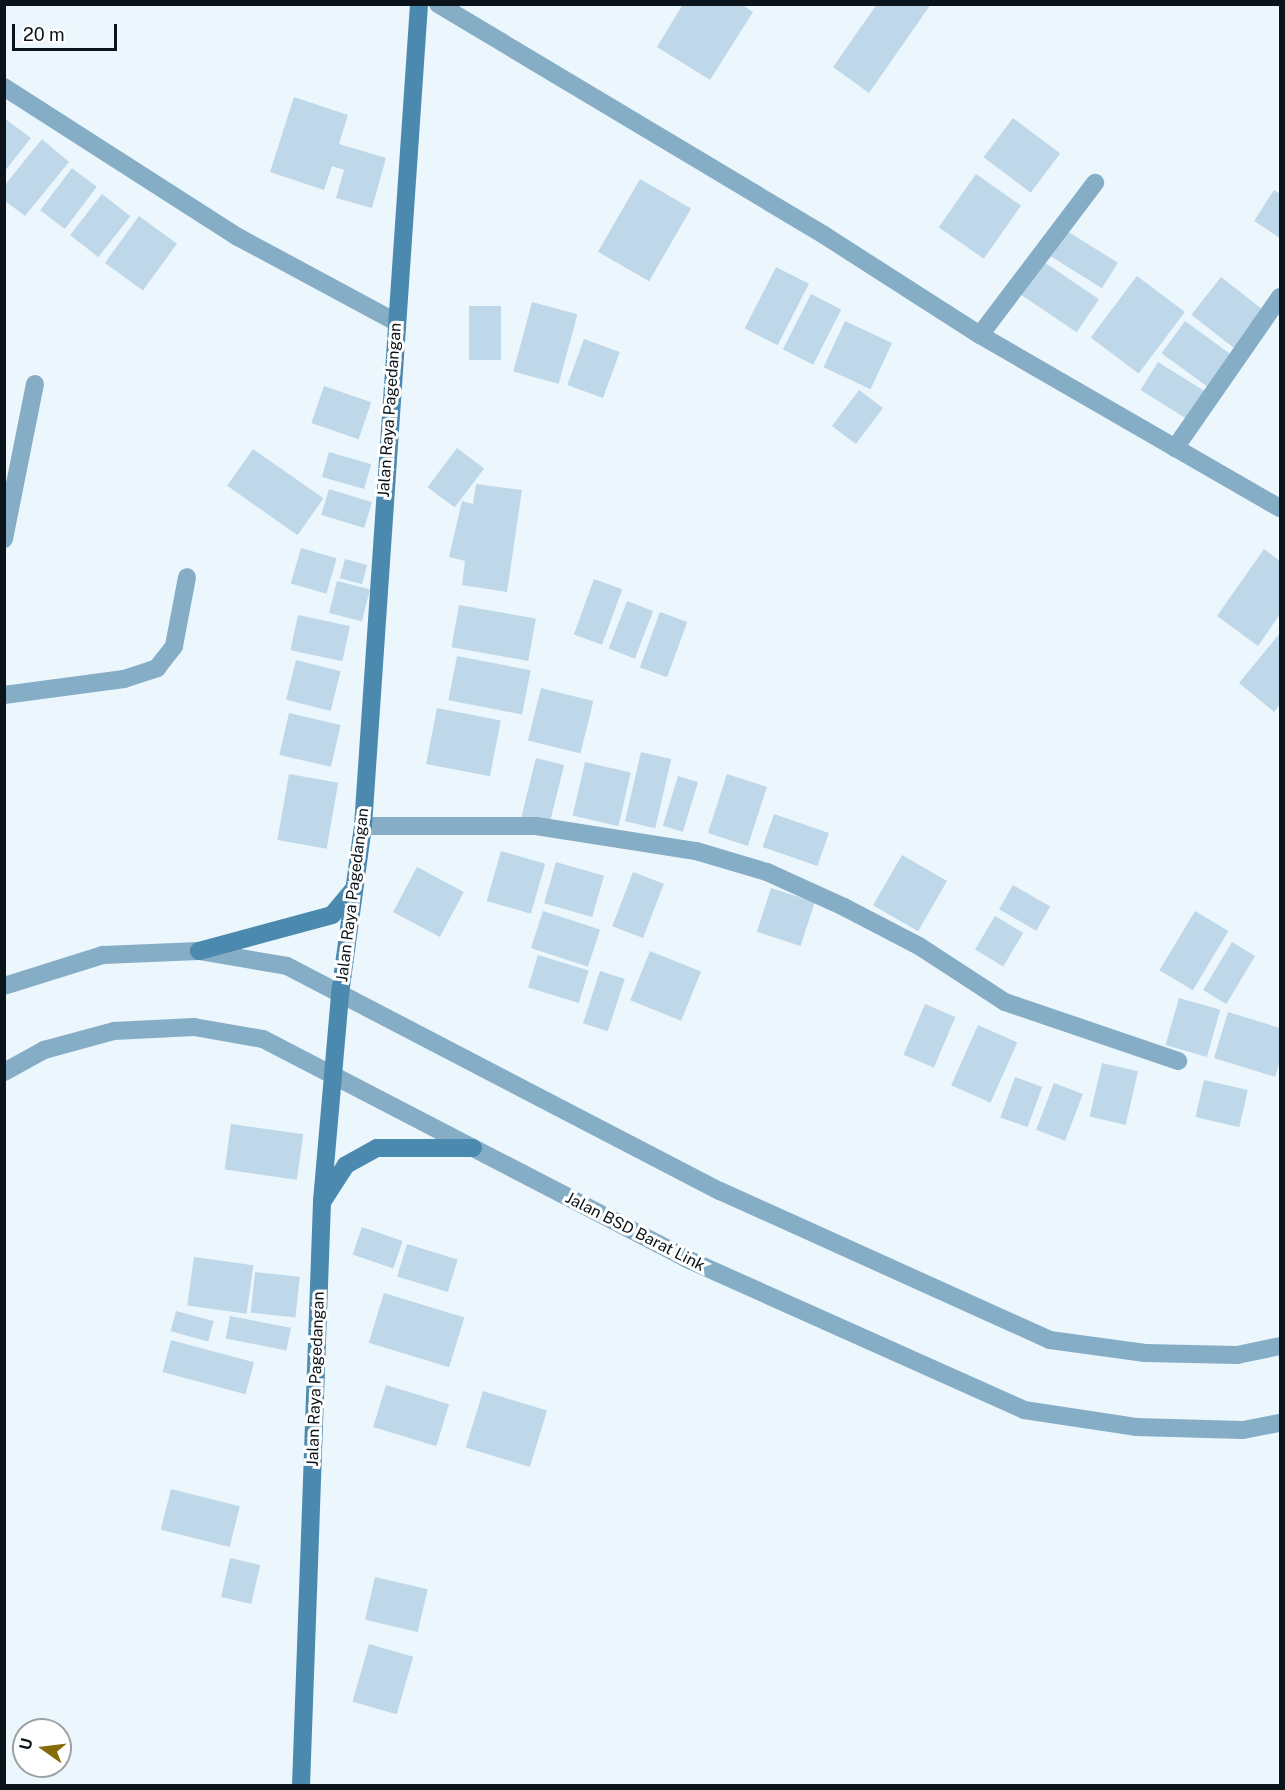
<!DOCTYPE html>
<style>
body{margin:0}
#map{position:relative;width:1285px;height:1790px;overflow:hidden;background:#ecf6fd;font-family:"Public Sans",sans-serif}
div>[style]{position:absolute}
.building>*{inset:0;background:#bfd8e9;transform-origin:0 0}
.street>*{height:18px;margin:-9px;padding:0 9px;transform-origin:9px;border-radius:9px;background:#85adc6}
.secondary>*{height:18px;margin:-9px;padding:0 9px;transform-origin:9px;border-radius:9px;background:#4b89ae}
span{translate:-50% -50%;white-space:nowrap;text-align:center;line-height:1.15;-webkit-text-stroke:6px #fff;paint-order:stroke}
.street-label{font-size:16px;color:#0b141a}
.frame{position:absolute;inset:0;border:6px solid #0b141a;pointer-events:none}
.north{position:absolute;left:12px;top:1718px;width:60px;height:60px;box-sizing:border-box;background:#fff;border:2px solid #9da1a3;border-radius:50%;rotate:284deg;font-size:16px;font-weight:700;line-height:24px;text-align:center;color:#0b141a}
.north::after{content:'';display:block;margin:auto;width:21px;height:27px;background:#866b08;clip-path:polygon(50% 0,100% 100%,50% 72%,0 100%)}
.scale{position:absolute;left:12px;top:24px;width:105px;height:27px;box-sizing:border-box;border:3px solid #0b141a;border-top:0;padding-left:8px;font-size:18px;line-height:21px;white-space:nowrap;color:#0b141a;-webkit-text-stroke:4px #fff;paint-order:stroke}
</style>
<div id="map">
<div class="building">
<div style="clip-path:polygon(683px 4px,741px 4px,753px 12px,710px 80px,657px 47px)"></div>
<div style="clip-path:polygon(877px 4px,931px 4px,869px 93px,833px 67px)"></div>
<div style="clip-path:polygon(294px 97px,348px 115px,339px 144px,386px 158px,372px 208px,336px 198px,344px 170px,332px 166px,324px 190px,270px 172px)"></div>
<div style="clip-path:polygon(4px 118px,31px 138px,4px 172px)"></div>
<div style="left:1013px;top:118px;width:59px;height:49px;rotate:37deg"></div>
<div style="clip-path:polygon(42px 139px,69px 162px,25px 216px,4px 200px,4px 186px)"></div>
<div style="left:72px;top:168px;width:31px;height:53px;rotate:37deg"></div>
<div style="left:976px;top:174px;width:55px;height:65px;rotate:35deg"></div>
<div style="left:640px;top:179px;width:59px;height:84px;rotate:30deg"></div>
<div style="clip-path:polygon(1274px 190px,1280px 194px,1280px 238px,1254px 221px)"></div>
<div style="left:102px;top:194px;width:36px;height:52px;rotate:38deg"></div>
<div style="left:139px;top:216px;width:47px;height:58px;rotate:36deg"></div>
<div style="left:1067px;top:231px;width:60px;height:30px;rotate:32deg"></div>
<div style="left:1041px;top:260px;width:70px;height:40px;rotate:34deg"></div>
<div style="left:776px;top:267px;width:37px;height:69px;rotate:27deg"></div>
<div style="left:1137px;top:276px;width:60px;height:77px;rotate:37deg"></div>
<div style="left:1221px;top:277px;width:56px;height:48px;rotate:38deg"></div>
<div style="left:811px;top:294px;width:34px;height:62px;rotate:27deg"></div>
<div style="left:532px;top:302px;width:47px;height:72px;rotate:15deg"></div>
<div style="left:469px;top:306px;width:32px;height:54px"></div>
<div style="left:845px;top:321px;width:52px;height:51px;rotate:25deg"></div>
<div style="left:1185px;top:321px;width:59px;height:40px;rotate:36deg"></div>
<div style="left:584px;top:339px;width:38px;height:49px;rotate:20deg"></div>
<div style="left:1158px;top:362px;width:59px;height:33px;rotate:32deg"></div>
<div style="left:324px;top:386px;width:50px;height:39px;rotate:19deg"></div>
<div style="left:859px;top:390px;width:30px;height:45px;rotate:37deg"></div>
<div style="left:457px;top:448px;width:34px;height:49px;rotate:37deg"></div>
<div style="left:253px;top:449px;width:86px;height:45px;rotate:35deg"></div>
<div style="left:329px;top:452px;width:44px;height:26px;rotate:16deg"></div>
<div style="clip-path:polygon(476px 484px,522px 490px,507px 592px,462px 585px,465px 561px,449px 557px,462px 501px,473px 504px)"></div>
<div style="left:329px;top:489px;width:45px;height:27px;rotate:17deg"></div>
<div style="left:301px;top:548px;width:37px;height:37px;rotate:16deg"></div>
<div style="clip-path:polygon(1264px 549px,1280px 561px,1280px 614px,1258px 646px,1217px 616px)"></div>
<div style="left:345px;top:559px;width:23px;height:20px;rotate:15deg"></div>
<div style="left:594px;top:579px;width:30px;height:59px;rotate:20deg"></div>
<div style="left:337px;top:581px;width:34px;height:33px;rotate:14deg"></div>
<div style="left:627px;top:601px;width:28px;height:51px;rotate:21deg"></div>
<div style="left:459px;top:605px;width:78px;height:43px;rotate:10deg"></div>
<div style="left:660px;top:612px;width:29px;height:59px;rotate:20deg"></div>
<div style="left:298px;top:615px;width:53px;height:36px;rotate:12deg"></div>
<div style="clip-path:polygon(1280px 633px,1280px 704px,1274px 712px,1239px 683px)"></div>
<div style="left:457px;top:656px;width:75px;height:45px;rotate:11deg"></div>
<div style="left:296px;top:660px;width:46px;height:41px;rotate:14deg"></div>
<div style="left:541px;top:688px;width:54px;height:54px;rotate:14deg"></div>
<div style="left:437px;top:708px;width:65px;height:57px;rotate:11deg"></div>
<div style="left:289px;top:713px;width:53px;height:43px;rotate:13deg"></div>
<div style="left:641px;top:752px;width:31px;height:71px;rotate:13deg"></div>
<div style="left:536px;top:758px;width:29px;height:61px;rotate:14deg"></div>
<div style="left:585px;top:762px;width:47px;height:55px;rotate:13deg"></div>
<div style="left:289px;top:774px;width:50px;height:67px;rotate:10deg"></div>
<div style="left:727px;top:774px;width:42px;height:62px;rotate:18deg"></div>
<div style="left:678px;top:776px;width:21px;height:52px;rotate:17deg"></div>
<div style="left:774px;top:814px;width:58px;height:35px;rotate:19deg"></div>
<div style="left:501px;top:851px;width:46px;height:52px;rotate:16deg"></div>
<div style="left:902px;top:855px;width:52px;height:58px;rotate:30deg"></div>
<div style="left:556px;top:862px;width:50px;height:43px;rotate:16deg"></div>
<div style="left:417px;top:867px;width:53px;height:51px;rotate:28deg"></div>
<div style="left:633px;top:872px;width:33px;height:58px;rotate:21deg"></div>
<div style="left:1013px;top:885px;width:43px;height:28px;rotate:30deg"></div>
<div style="left:771px;top:888px;width:46px;height:46px;rotate:18deg"></div>
<div style="left:543px;top:911px;width:60px;height:39px;rotate:18deg"></div>
<div style="left:1195px;top:911px;width:39px;height:69px;rotate:31deg"></div>
<div style="left:995px;top:916px;width:33px;height:39px;rotate:31deg"></div>
<div style="left:1232px;top:942px;width:27px;height:56px;rotate:31deg"></div>
<div style="left:650px;top:951px;width:55px;height:53px;rotate:22deg"></div>
<div style="left:538px;top:955px;width:53px;height:34px;rotate:17deg"></div>
<div style="left:600px;top:971px;width:26px;height:55px;rotate:18deg"></div>
<div style="left:1179px;top:998px;width:43px;height:49px;rotate:16deg"></div>
<div style="left:925px;top:1004px;width:33px;height:55px;rotate:23deg"></div>
<div style="clip-path:polygon(1228px 1012px,1280px 1028px,1280px 1061px,1275px 1077px,1214px 1058px)"></div>
<div style="left:978px;top:1025px;width:43px;height:66px;rotate:24deg"></div>
<div style="left:1102px;top:1063px;width:37px;height:55px;rotate:13deg"></div>
<div style="left:1015px;top:1077px;width:29px;height:43px;rotate:20deg"></div>
<div style="left:1204px;top:1080px;width:45px;height:38px;rotate:13deg"></div>
<div style="left:1054px;top:1083px;width:31px;height:50px;rotate:21deg"></div>
<div style="left:231px;top:1124px;width:73px;height:46px;rotate:8deg"></div>
<div style="left:362px;top:1227px;width:43px;height:29px;rotate:19deg"></div>
<div style="left:407px;top:1244px;width:53px;height:34px;rotate:17deg"></div>
<div style="left:194px;top:1257px;width:60px;height:49px;rotate:8deg"></div>
<div style="left:255px;top:1272px;width:45px;height:41px;rotate:6deg"></div>
<div style="left:384px;top:1293px;width:84px;height:52px;rotate:17deg"></div>
<div style="left:176px;top:1311px;width:39px;height:21px;rotate:15deg"></div>
<div style="left:230px;top:1316px;width:62px;height:23px;rotate:11deg"></div>
<div style="left:171px;top:1340px;width:86px;height:33px;rotate:15deg"></div>
<div style="left:386px;top:1385px;width:66px;height:44px;rotate:17deg"></div>
<div style="left:483px;top:1391px;width:67px;height:59px;rotate:17deg"></div>
<div style="left:171px;top:1489px;width:71px;height:42px;rotate:14deg"></div>
<div style="left:230px;top:1558px;width:31px;height:40px;rotate:13deg"></div>
<div style="left:375px;top:1577px;width:54px;height:44px;rotate:13deg"></div>
<div style="left:369px;top:1644px;width:46px;height:60px;rotate:16deg"></div>
</div>
<div class="street">
<div style="left:438px;top:4px;width:450px;rotate:30.9deg"></div>
<div style="left:824px;top:235px;width:185px;rotate:32.7deg"></div>
<div style="left:980px;top:335px;width:346px;rotate:30deg"></div>
<div style="left:4px;top:87px;width:278px;rotate:32.7deg"></div>
<div style="left:238px;top:237px;width:179px;rotate:28.3deg"></div>
<div style="left:980px;top:335px;width:191px;rotate:-52.9deg"></div>
<div style="left:1175px;top:448px;width:184px;rotate:-55.2deg"></div>
<div style="left:4px;top:539px;width:158px;rotate:-78.7deg"></div>
<div style="left:4px;top:695px;width:121px;rotate:-7.6deg"></div>
<div style="left:124px;top:679px;width:35px;rotate:-18deg"></div>
<div style="left:157px;top:668px;width:28px;rotate:-52deg"></div>
<div style="left:174px;top:646px;width:70px;rotate:-79.3deg"></div>
<div style="left:363px;top:826px;width:173px"></div>
<div style="left:536px;top:826px;width:162px;rotate:8.9deg"></div>
<div style="left:696px;top:851px;width:74px;rotate:16.5deg"></div>
<div style="left:767px;top:872px;width:85px;rotate:24.4deg"></div>
<div style="left:844px;top:907px;width:85px;rotate:27.5deg"></div>
<div style="left:919px;top:946px;width:103px;rotate:33.1deg"></div>
<div style="left:1005px;top:1002px;width:183px;rotate:18.8deg"></div>
<div style="left:4px;top:986px;width:104px;rotate:-17.4deg"></div>
<div style="left:103px;top:955px;width:96px;rotate:-2.4deg"></div>
<div style="left:199px;top:951px;width:89px;rotate:9.7deg"></div>
<div style="left:287px;top:966px;width:488px;rotate:27.5deg"></div>
<div style="left:720px;top:1191px;width:362px;rotate:24.3deg"></div>
<div style="left:1050px;top:1340px;width:96px;rotate:7.8deg"></div>
<div style="left:1145px;top:1353px;width:92px;rotate:1.2deg"></div>
<div style="left:1237px;top:1355px;width:44px;rotate:-11.8deg"></div>
<div style="left:4px;top:1072px;width:46px;rotate:-28.8deg"></div>
<div style="left:44px;top:1050px;width:73px;rotate:-15.2deg"></div>
<div style="left:114px;top:1031px;width:80px;rotate:-2.9deg"></div>
<div style="left:194px;top:1027px;width:70px;rotate:9.9deg"></div>
<div style="left:263px;top:1039px;width:478px;rotate:27.4deg"></div>
<div style="left:687px;top:1259px;width:369px;rotate:24.1deg"></div>
<div style="left:1024px;top:1410px;width:113px;rotate:8.6deg"></div>
<div style="left:1136px;top:1427px;width:107px;rotate:1.6deg"></div>
<div style="left:1243px;top:1430px;width:38px;rotate:-11deg"></div>
</div>
<div class="secondary">
<div style="left:199px;top:951px;width:138px;rotate:-15.1deg"></div>
<div style="left:332px;top:915px;width:34px;rotate:-50deg"></div>
<div style="left:324px;top:1199px;width:40px;rotate:-57.1deg"></div>
<div style="left:346px;top:1165px;width:35px;rotate:-29deg"></div>
<div style="left:377px;top:1148px;width:96px"></div>
<div style="left:301px;top:1786px;width:585px;rotate:-87.94deg"></div>
<div style="left:322px;top:1201px;width:208px;rotate:-85deg"></div>
<div style="left:340px;top:994px;width:170px;rotate:-82.2deg"></div>
<div style="left:363px;top:826px;width:824px;rotate:-86.1deg"></div>
</div>
<div class="street-label">
<span style="left:390px;top:410px;rotate:-86deg">Jalan Raya Pagedangan</span>
<span style="left:353px;top:895px;rotate:-83deg">Jalan Raya Pagedangan</span>
<span style="left:635px;top:1232px;rotate:27deg">Jalan BSD Barat Link</span>
<span style="left:316px;top:1379px;rotate:-88deg">Jalan Raya Pagedangan</span>
</div>
<div class="frame"></div>
<div class="north">U</div>
<div class="scale">20 m</div>
</div>
